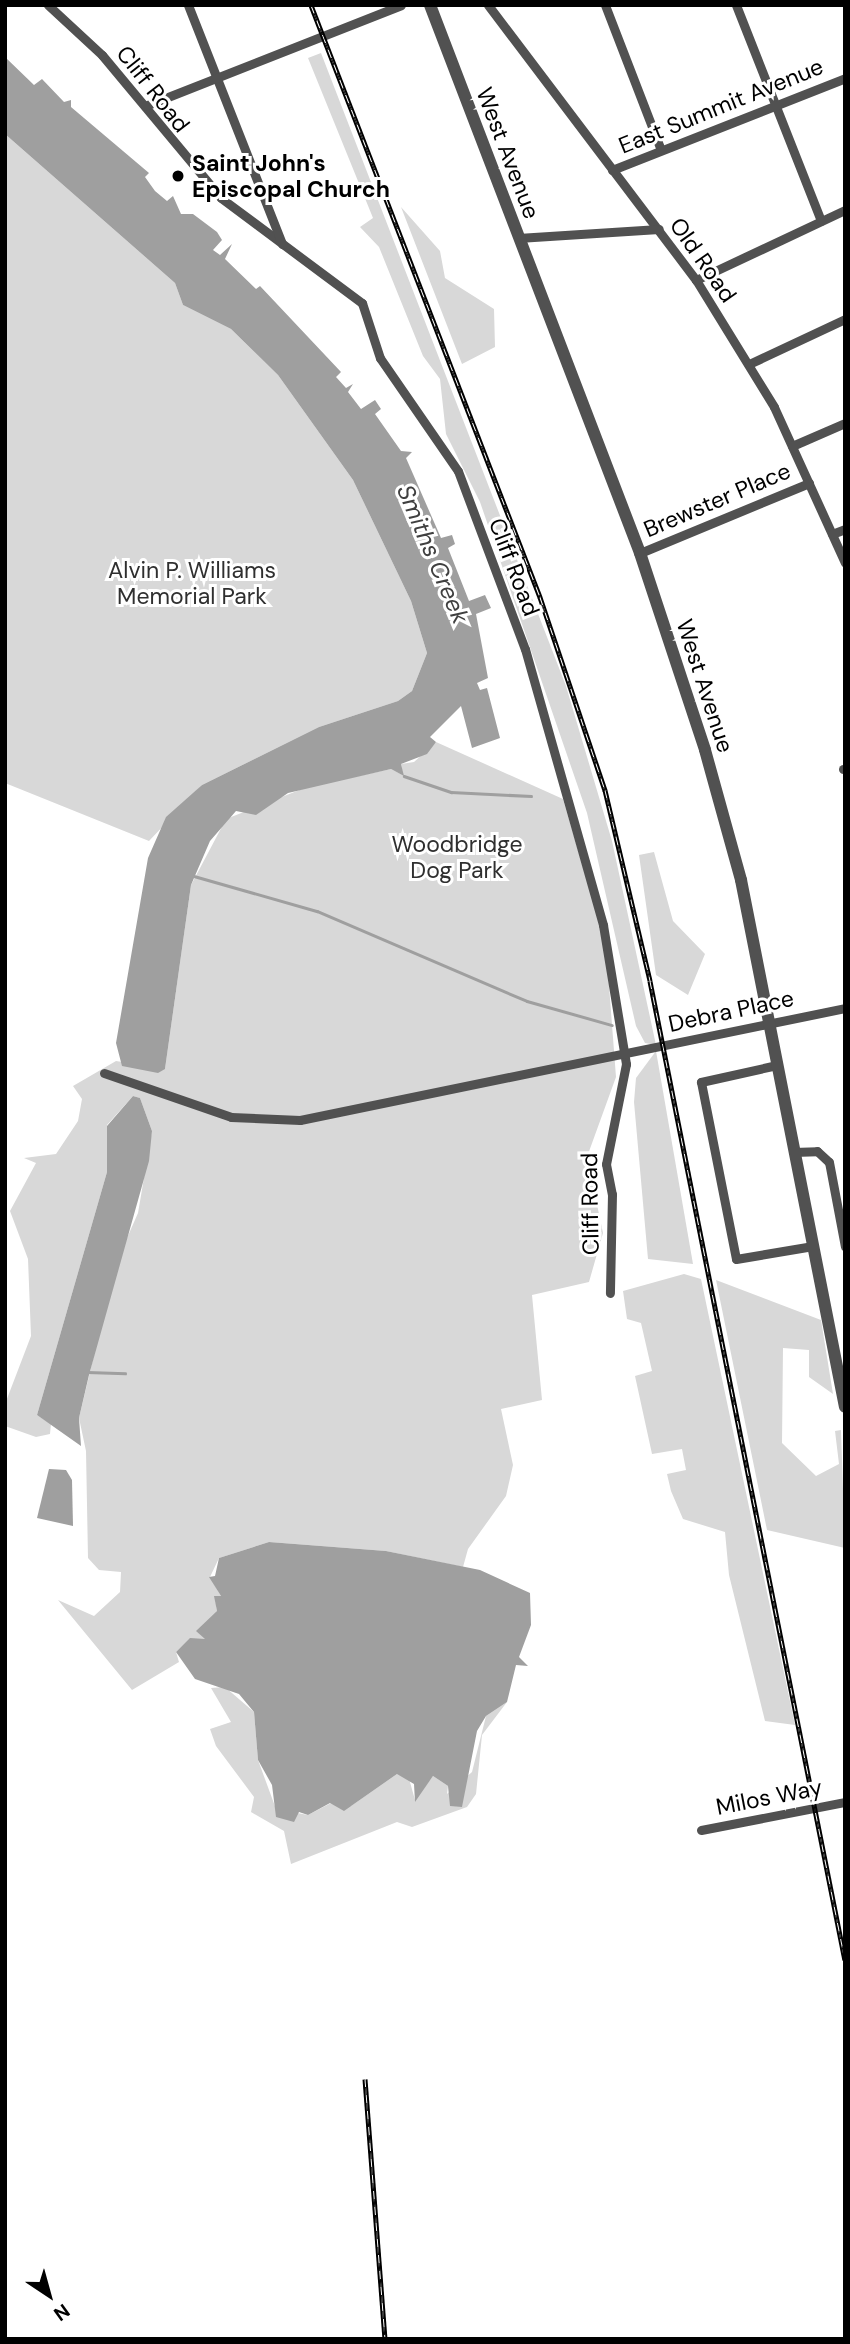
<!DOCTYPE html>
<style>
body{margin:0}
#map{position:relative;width:850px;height:2344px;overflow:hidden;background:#fff;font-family:"DM Sans",sans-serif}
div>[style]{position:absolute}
.green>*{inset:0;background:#d8d8d8}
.water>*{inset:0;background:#9f9f9f}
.stream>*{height:2.5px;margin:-1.25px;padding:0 1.25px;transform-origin:1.25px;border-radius:1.25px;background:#9f9f9f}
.minor>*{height:9px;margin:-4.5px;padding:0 4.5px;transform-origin:4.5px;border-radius:4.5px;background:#515151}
.tertiary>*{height:12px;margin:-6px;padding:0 6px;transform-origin:6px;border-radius:6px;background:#515151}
.rail>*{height:5px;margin-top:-2.5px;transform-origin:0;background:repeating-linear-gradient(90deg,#fff 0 8px,#000 0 16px);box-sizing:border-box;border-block:2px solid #000}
.dots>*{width:19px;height:19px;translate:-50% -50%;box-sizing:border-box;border:4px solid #fff;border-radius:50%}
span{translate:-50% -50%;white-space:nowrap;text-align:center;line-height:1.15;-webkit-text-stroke:6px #fff;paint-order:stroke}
.street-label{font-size:23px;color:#000}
.poi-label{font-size:23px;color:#000;font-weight:700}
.left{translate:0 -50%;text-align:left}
.park-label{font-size:23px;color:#2f2f2f}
.water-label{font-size:24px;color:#404040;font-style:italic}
.frame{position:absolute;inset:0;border:7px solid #000;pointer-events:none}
.north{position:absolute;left:14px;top:2260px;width:70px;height:70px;-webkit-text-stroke:5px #fff;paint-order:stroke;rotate:144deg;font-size:19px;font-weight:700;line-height:28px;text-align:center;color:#000}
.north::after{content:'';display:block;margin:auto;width:24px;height:32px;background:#000;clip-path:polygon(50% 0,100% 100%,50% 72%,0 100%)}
</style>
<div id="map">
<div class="green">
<div style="clip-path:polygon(321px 53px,566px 686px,612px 841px,656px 1045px,645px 1043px,636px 1026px,587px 813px,480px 502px,446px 434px,440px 379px,423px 356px,379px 247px,360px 227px,373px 218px,308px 58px)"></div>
<div style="clip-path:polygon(5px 134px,175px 283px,183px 305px,231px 329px,278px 375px,353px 480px,411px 601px,427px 653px,412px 691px,398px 701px,319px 727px,202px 785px,149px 841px,5px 783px)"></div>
<div style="clip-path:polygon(401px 207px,440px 251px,445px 278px,494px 309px,495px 347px,462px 364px)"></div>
<div style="clip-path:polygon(436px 742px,563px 799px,606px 946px,616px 1077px,587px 1157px,603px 1233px,589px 1282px,532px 1295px,542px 1400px,501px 1409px,513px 1465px,506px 1496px,468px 1549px,463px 1567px,386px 1551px,269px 1542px,219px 1558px,210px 1577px,221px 1596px,215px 1597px,217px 1611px,205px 1639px,200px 1644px,190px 1639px,176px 1652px,179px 1662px,132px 1690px,58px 1600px,94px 1616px,120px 1592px,121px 1572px,99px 1570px,88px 1558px,86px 1451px,79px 1418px,116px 1263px,138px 1213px,152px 1131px,140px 1098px,133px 1096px,107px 1125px,107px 1172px,37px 1415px,51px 1424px,50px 1434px,36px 1437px,5px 1426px,5px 1404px,31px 1336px,28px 1259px,10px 1211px,36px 1163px,24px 1158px,56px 1154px,78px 1121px,82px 1099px,73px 1086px,116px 1061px,165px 1069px,191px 885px,226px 819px,307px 787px,391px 769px,403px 775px,401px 764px,414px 762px)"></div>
<div style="clip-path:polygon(654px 852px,673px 921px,705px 954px,688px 995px,656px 975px,639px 855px)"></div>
<div style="clip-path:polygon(656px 1051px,693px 1264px,648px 1259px,634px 1102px,636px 1078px)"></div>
<div style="clip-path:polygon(684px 1274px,701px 1279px,795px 1725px,765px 1721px,729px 1575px,725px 1532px,683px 1519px,671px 1491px,667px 1474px,686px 1470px,682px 1449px,652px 1454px,635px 1376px,652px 1371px,641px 1323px,627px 1319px,623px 1291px)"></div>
<div style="clip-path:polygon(716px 1280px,821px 1320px,833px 1394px,809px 1377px,809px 1350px,783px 1348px,782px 1443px,816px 1476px,839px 1464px,835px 1431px,841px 1430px,845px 1548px,767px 1530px)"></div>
<div style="clip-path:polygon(225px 1687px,254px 1712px,258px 1760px,276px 1809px,308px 1815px,331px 1803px,351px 1806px,397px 1774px,408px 1775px,415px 1800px,433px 1776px,448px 1786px,447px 1794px,472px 1772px,486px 1716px,507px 1702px,482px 1735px,476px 1794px,467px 1807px,412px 1827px,397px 1822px,291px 1864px,284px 1831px,251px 1812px,254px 1797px,216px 1746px,210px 1729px,231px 1722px,211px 1688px)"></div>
</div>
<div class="water">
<div style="clip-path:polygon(5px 57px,34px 85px,42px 79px,64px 102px,71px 100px,71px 107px,149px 173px,145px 177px,155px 191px,167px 201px,173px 196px,181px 214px,193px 214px,217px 232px,222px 240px,213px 250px,220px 255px,232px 244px,225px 259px,256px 289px,260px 286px,341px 372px,336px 377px,346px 388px,353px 384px,348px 392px,361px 409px,375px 400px,381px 409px,375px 414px,401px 451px,412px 452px,406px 458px,441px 538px,452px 535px,455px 544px,448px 548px,469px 601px,485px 595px,491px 608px,476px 614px,488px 678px,477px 683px,480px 690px,487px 688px,500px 738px,472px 748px,461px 706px,430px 737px,436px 742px,427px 754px,401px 764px,404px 776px,391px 769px,288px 793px,256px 815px,236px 811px,210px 841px,191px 885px,165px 1069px,158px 1073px,122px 1066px,116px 1043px,148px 858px,166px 817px,202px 785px,319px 727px,398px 701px,412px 691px,427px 653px,411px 601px,353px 480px,278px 375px,231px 329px,183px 305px,175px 283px,5px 134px)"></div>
<div style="clip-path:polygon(133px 1096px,140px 1098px,152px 1131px,149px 1161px,89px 1375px,79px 1418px,81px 1446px,37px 1415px,107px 1172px,107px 1126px)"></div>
<div style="clip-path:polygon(49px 1469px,66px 1470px,72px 1480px,73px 1526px,37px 1518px)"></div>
<div style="clip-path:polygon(269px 1542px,386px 1551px,480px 1570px,530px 1593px,531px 1625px,519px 1657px,528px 1666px,516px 1665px,507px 1702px,486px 1716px,477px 1731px,462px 1807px,450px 1806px,448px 1786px,433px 1776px,415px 1802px,414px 1784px,397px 1774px,344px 1811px,330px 1803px,308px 1815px,299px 1812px,294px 1822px,276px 1817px,272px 1785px,258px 1760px,254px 1712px,239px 1694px,195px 1679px,176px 1652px,190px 1638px,205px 1639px,196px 1631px,217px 1611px,214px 1596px,221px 1596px,209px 1577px,215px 1576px,219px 1558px)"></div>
</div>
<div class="stream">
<div style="left:404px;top:776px;width:50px;rotate:18.8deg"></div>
<div style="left:451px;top:792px;width:80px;rotate:2.9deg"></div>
<div style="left:194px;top:876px;width:128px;rotate:15.9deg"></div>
<div style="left:317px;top:911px;width:228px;rotate:23.2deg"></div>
<div style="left:527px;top:1001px;width:88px;rotate:15.8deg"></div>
<div style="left:87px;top:1372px;width:38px;rotate:2deg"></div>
</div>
<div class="minor">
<div style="left:48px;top:5px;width:74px;rotate:42.8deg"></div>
<div style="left:102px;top:55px;width:186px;rotate:50.2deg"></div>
<div style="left:221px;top:198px;width:176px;rotate:36.7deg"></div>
<div style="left:362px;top:303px;width:58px;rotate:71.9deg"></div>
<div style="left:380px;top:358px;width:137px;rotate:55.4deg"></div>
<div style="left:458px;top:471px;width:190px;rotate:69.4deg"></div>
<div style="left:525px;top:649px;width:287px;rotate:74.2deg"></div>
<div style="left:603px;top:925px;width:141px;rotate:80.6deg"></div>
<div style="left:626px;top:1064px;width:102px;rotate:101.3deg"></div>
<div style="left:606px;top:1164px;width:31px;rotate:79deg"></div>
<div style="left:612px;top:1194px;width:99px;rotate:91.2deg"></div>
<div style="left:188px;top:5px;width:257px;rotate:68.5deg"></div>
<div style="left:488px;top:5px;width:345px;rotate:52.9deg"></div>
<div style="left:696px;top:280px;width:149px;rotate:58.4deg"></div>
<div style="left:774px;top:407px;width:171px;rotate:65.5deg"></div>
<div style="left:605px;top:5px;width:155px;rotate:68.9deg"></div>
<div style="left:736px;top:5px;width:232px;rotate:68.5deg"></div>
<div style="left:145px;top:106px;width:275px;rotate:-21.5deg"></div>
<div style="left:612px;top:170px;width:251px;rotate:-21.5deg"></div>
<div style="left:518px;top:238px;width:141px;rotate:-3.7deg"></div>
<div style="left:696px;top:280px;width:165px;rotate:-25.2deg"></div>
<div style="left:749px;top:364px;width:106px;rotate:-25.1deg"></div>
<div style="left:792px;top:446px;width:58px;rotate:-23.5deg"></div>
<div style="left:832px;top:534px;width:14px;rotate:-21deg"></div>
<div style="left:640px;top:553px;width:183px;rotate:-22.5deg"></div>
<div style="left:843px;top:769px;width:2px"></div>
<div style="left:777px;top:1065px;width:78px;rotate:167.4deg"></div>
<div style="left:701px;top:1082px;width:180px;rotate:78.8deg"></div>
<div style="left:736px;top:1259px;width:78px;rotate:-9.6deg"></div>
<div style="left:104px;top:1073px;width:134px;rotate:19.1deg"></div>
<div style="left:231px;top:1117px;width:69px;rotate:2.5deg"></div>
<div style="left:300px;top:1120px;width:556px;rotate:-11.61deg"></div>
<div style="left:793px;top:1152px;width:24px;rotate:-2deg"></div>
<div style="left:817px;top:1151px;width:16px;rotate:43deg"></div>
<div style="left:829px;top:1162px;width:86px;rotate:79.3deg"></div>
<div style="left:701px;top:1830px;width:147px;rotate:-11deg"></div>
</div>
<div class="tertiary">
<div style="left:430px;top:5px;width:587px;rotate:69.03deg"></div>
<div style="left:640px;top:553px;width:207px;rotate:71.7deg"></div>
<div style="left:705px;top:750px;width:135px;rotate:74.5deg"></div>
<div style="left:741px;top:880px;width:537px;rotate:78.84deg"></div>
</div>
<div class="rail">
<div style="left:311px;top:5px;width:635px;rotate:68.85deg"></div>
<div style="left:540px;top:597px;width:204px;rotate:71.4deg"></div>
<div style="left:605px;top:790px;width:196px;rotate:76.7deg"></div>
<div style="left:650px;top:981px;width:998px;rotate:78.74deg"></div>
<div style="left:365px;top:2079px;width:261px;rotate:85.6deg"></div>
</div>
<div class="dots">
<div style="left:178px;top:176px;background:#000"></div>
</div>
<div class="street-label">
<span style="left:153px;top:89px;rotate:52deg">Cliff Road</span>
<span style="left:721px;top:106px;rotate:-22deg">East Summit Avenue</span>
<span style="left:508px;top:153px;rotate:69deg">West Avenue</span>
<span style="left:703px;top:260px;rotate:55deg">Old Road</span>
<span style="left:717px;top:500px;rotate:-23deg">Brewster Place</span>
<span style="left:514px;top:567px;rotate:69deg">Cliff Road</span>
<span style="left:705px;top:686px;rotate:72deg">West Avenue</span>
<span style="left:731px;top:1011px;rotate:-12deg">Debra Place</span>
<span style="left:590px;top:1204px;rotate:-91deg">Cliff Road</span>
<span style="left:769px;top:1797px;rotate:-11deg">Milos Way</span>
</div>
<div class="poi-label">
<span class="left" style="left:192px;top:176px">Saint John's<br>Episcopal Church</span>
</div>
<div class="park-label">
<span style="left:192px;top:583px">Alvin P. Williams<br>Memorial Park</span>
<span style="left:457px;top:857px">Woodbridge<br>Dog Park</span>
</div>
<div class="water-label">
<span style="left:433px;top:554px;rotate:67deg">Smiths Creek</span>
</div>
<div class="frame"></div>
<div class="north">N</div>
</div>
